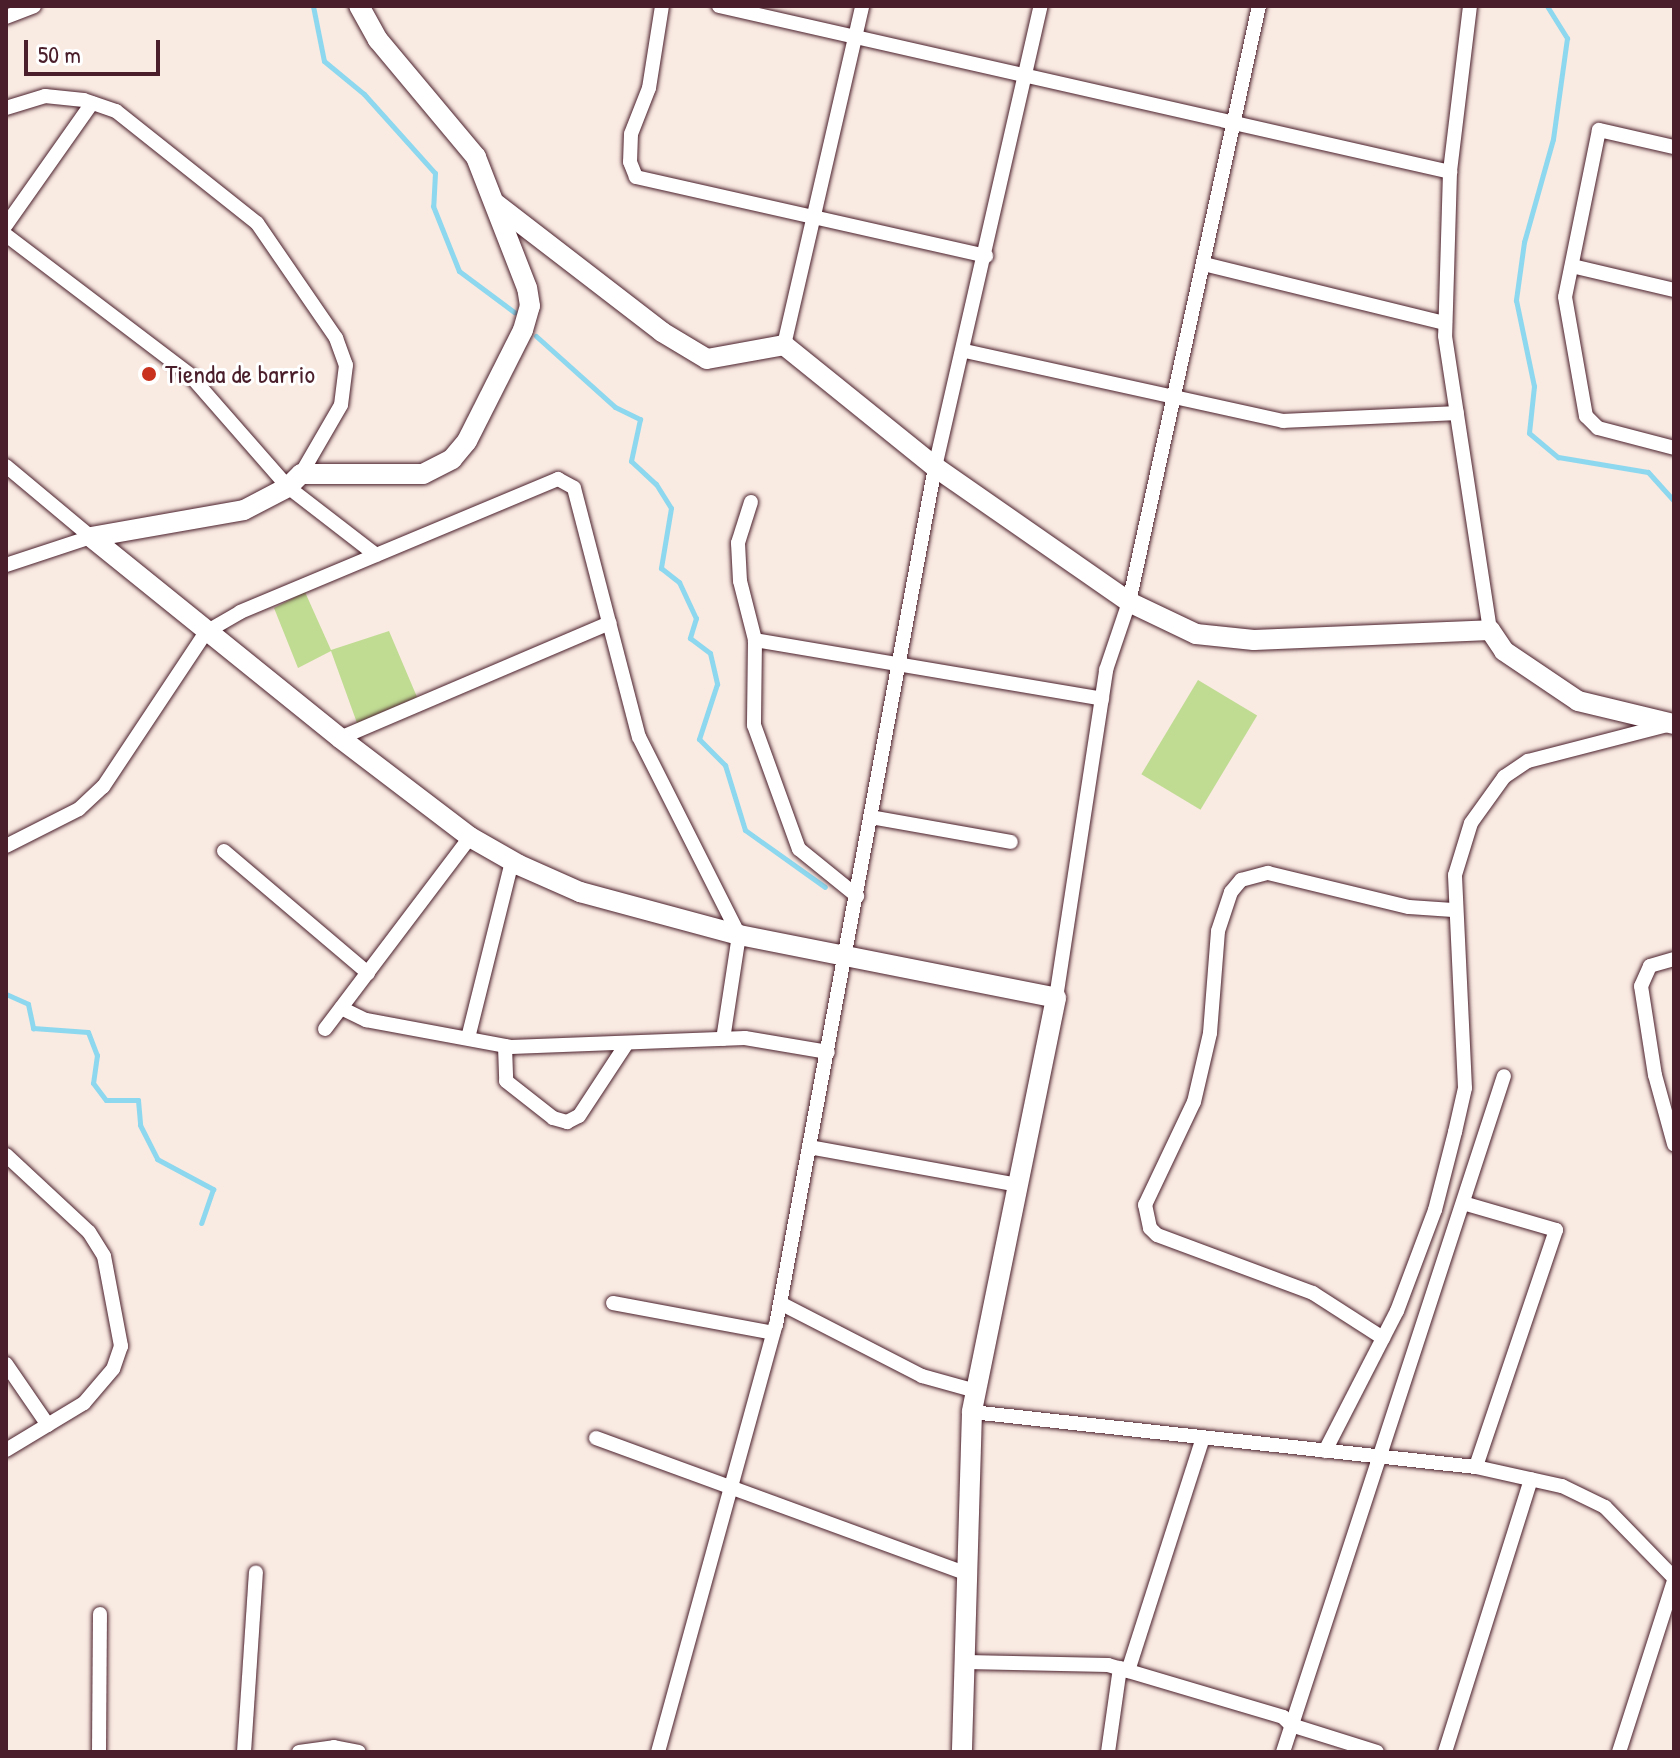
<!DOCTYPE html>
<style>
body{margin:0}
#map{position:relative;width:1680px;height:1758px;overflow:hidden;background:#f9eae2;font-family:"Patrick Hand",sans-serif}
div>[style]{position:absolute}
.green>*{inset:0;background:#c0dc93;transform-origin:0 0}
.stream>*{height:5px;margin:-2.5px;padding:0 2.5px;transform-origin:2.5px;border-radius:2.5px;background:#8dd8ee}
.roads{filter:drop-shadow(0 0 2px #4a1f2b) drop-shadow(0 0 2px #4a1f2b)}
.street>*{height:14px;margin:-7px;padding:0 7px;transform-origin:7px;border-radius:7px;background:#fff}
.secondary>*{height:20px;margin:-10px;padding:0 10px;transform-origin:10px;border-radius:10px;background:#fff}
.dots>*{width:22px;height:22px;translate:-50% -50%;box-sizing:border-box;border:4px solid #fff;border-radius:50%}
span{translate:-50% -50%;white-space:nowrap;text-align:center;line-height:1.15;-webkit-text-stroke:6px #fff;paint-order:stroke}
.poi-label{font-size:26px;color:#4a1f2b}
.left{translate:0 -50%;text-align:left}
.frame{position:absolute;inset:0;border:8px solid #4a1f2b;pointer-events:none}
.scale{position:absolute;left:24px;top:40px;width:136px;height:36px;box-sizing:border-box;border:4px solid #4a1f2b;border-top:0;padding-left:10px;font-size:24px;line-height:28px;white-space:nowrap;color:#4a1f2b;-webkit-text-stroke:6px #fff;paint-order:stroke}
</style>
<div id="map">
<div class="green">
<div style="clip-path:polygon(305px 592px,331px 650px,389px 631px,417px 697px,357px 723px,331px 651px,298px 668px,274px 608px)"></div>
<div style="left:1198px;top:680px;width:69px;height:110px;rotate:31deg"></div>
</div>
<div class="stream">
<div style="left:313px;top:6px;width:56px;rotate:78.7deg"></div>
<div style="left:324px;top:61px;width:52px;rotate:39.5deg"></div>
<div style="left:364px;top:94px;width:106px;rotate:48.1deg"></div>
<div style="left:435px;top:173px;width:33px;rotate:93deg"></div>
<div style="left:433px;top:206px;width:70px;rotate:68.2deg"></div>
<div style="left:459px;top:271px;width:69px;rotate:36.7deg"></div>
<div style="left:1547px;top:6px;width:38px;rotate:58deg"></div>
<div style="left:1567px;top:38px;width:102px;rotate:97.9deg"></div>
<div style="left:1553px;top:139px;width:107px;rotate:105.7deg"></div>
<div style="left:1524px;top:242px;width:59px;rotate:97.9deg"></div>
<div style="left:1516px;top:300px;width:88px;rotate:78.2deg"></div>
<div style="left:1534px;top:386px;width:47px;rotate:96.1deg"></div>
<div style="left:1529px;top:433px;width:38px;rotate:40deg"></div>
<div style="left:1558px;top:457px;width:91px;rotate:9.5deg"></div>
<div style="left:1648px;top:472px;width:39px;rotate:48deg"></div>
<div style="left:536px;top:336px;width:106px;rotate:41.9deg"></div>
<div style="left:615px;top:407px;width:28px;rotate:26deg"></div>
<div style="left:640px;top:419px;width:43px;rotate:102.1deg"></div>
<div style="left:631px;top:461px;width:34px;rotate:43deg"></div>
<div style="left:656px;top:484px;width:28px;rotate:58deg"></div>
<div style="left:671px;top:508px;width:61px;rotate:99.5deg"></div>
<div style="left:661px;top:568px;width:23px;rotate:38deg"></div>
<div style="left:679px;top:582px;width:40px;rotate:65deg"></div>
<div style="left:696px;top:618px;width:21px;rotate:107deg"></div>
<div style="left:690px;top:638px;width:25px;rotate:37deg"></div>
<div style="left:710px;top:653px;width:32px;rotate:77deg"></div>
<div style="left:717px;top:684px;width:58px;rotate:108.1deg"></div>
<div style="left:699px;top:739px;width:37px;rotate:45deg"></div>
<div style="left:725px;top:765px;width:68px;rotate:72.9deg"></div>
<div style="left:745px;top:830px;width:98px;rotate:35.5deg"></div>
<div style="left:6px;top:994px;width:24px;rotate:24deg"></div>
<div style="left:28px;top:1004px;width:25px;rotate:78deg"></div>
<div style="left:33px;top:1028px;width:55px;rotate:4.2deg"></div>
<div style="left:88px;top:1032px;width:25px;rotate:69deg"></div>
<div style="left:97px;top:1055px;width:28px;rotate:98deg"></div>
<div style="left:93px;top:1083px;width:21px;rotate:53deg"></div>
<div style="left:106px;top:1100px;width:32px"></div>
<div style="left:138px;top:1100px;width:25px;rotate:85deg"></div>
<div style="left:140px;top:1125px;width:38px;rotate:63deg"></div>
<div style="left:157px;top:1159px;width:64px;rotate:28.2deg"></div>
<div style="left:213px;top:1189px;width:36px;rotate:109deg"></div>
</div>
<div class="roads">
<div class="street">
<div style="left:662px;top:6px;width:83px;rotate:99deg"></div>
<div style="left:649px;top:88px;width:49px;rotate:111.4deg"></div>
<div style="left:631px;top:134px;width:28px;rotate:92deg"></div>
<div style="left:630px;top:162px;width:16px;rotate:68deg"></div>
<div style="left:636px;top:177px;width:359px;rotate:12.7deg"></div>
<div style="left:719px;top:6px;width:750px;rotate:12.79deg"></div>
<div style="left:1470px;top:6px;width:167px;rotate:96.9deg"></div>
<div style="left:1450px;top:172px;width:164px;rotate:91.7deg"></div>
<div style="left:1445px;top:336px;width:297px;rotate:81.3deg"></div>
<div style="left:6px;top:17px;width:30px;rotate:-21deg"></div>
<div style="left:6px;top:108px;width:41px;rotate:-17.1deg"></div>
<div style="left:45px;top:96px;width:39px;rotate:6deg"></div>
<div style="left:84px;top:100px;width:34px;rotate:19deg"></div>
<div style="left:116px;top:111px;width:180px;rotate:38.5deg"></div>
<div style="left:257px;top:223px;width:140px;rotate:55.5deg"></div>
<div style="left:336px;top:338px;width:29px;rotate:70deg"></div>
<div style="left:346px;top:365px;width:40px;rotate:97.1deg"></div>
<div style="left:341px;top:405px;width:80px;rotate:120.1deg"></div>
<div style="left:1674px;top:147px;width:77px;rotate:-167.2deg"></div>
<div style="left:1599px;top:130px;width:170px;rotate:101.5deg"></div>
<div style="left:1565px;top:297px;width:121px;rotate:80deg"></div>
<div style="left:1586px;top:416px;width:17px;rotate:45deg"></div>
<div style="left:1598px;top:428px;width:79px;rotate:14.7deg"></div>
<div style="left:6px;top:225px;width:149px;rotate:-54.8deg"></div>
<div style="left:6px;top:235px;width:230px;rotate:37.2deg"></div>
<div style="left:189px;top:374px;width:150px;rotate:48.8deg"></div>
<div style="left:288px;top:487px;width:111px;rotate:37.7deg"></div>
<div style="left:1204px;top:264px;width:248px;rotate:13.8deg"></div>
<div style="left:1572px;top:266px;width:105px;rotate:13.2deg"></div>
<div style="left:784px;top:345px;width:348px;rotate:-77deg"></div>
<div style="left:965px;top:351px;width:326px;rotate:12.4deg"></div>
<div style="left:1283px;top:421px;width:174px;rotate:-2.6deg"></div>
<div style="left:6px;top:466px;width:111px;rotate:39.9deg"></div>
<div style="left:751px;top:502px;width:43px;rotate:107.6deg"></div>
<div style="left:738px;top:543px;width:38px;rotate:87deg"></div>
<div style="left:740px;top:581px;width:61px;rotate:75.7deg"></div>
<div style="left:755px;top:640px;width:85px;rotate:90.7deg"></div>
<div style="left:754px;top:725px;width:132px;rotate:70.1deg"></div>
<div style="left:799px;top:849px;width:75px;rotate:39deg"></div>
<div style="left:6px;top:565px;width:89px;rotate:-18.2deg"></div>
<div style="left:755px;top:640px;width:352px;rotate:9.6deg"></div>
<div style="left:340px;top:738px;width:293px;rotate:-23.1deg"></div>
<div style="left:871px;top:817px;width:142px;rotate:10.1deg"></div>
<div style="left:6px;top:846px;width:82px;rotate:-26.9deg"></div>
<div style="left:79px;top:809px;width:33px;rotate:-43deg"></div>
<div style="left:103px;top:787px;width:186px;rotate:-56.4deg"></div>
<div style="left:206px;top:632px;width:39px;rotate:-30deg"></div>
<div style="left:240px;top:612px;width:345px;rotate:-22.7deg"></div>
<div style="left:558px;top:479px;width:18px;rotate:29deg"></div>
<div style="left:574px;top:488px;width:257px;rotate:75.4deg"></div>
<div style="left:639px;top:737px;width:222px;rotate:63.2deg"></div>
<div style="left:739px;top:935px;width:105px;rotate:98.7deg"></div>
<div style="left:224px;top:851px;width:189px;rotate:40.3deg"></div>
<div style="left:1674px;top:959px;width:25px;rotate:164deg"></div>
<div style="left:1650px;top:966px;width:22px;rotate:114deg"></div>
<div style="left:1641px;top:986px;width:90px;rotate:81.1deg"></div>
<div style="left:1655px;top:1075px;width:72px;rotate:74.6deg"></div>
<div style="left:1056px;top:998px;width:332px;rotate:-81.3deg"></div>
<div style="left:1106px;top:670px;width:72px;rotate:-71.3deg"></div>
<div style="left:1129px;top:602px;width:610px;rotate:-77.7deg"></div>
<div style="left:341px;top:1008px;width:28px;rotate:26deg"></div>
<div style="left:366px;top:1020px;width:147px;rotate:10.5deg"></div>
<div style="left:511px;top:1047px;width:234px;rotate:-2.2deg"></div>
<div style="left:745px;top:1038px;width:84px;rotate:9.6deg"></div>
<div style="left:325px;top:1029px;width:241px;rotate:-52.9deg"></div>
<div style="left:468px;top:1038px;width:182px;rotate:-76deg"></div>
<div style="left:505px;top:1046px;width:35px;rotate:88deg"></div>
<div style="left:506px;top:1081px;width:60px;rotate:38.2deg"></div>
<div style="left:553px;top:1118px;width:15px;rotate:16deg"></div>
<div style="left:567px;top:1122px;width:13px;rotate:-27deg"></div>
<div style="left:579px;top:1116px;width:87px;rotate:-56.7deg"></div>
<div style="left:809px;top:1147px;width:212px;rotate:10.3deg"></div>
<div style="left:6px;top:1155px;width:113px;rotate:42.9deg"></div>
<div style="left:89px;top:1232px;width:28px;rotate:58deg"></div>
<div style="left:104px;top:1256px;width:92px;rotate:79.3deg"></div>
<div style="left:121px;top:1346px;width:24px;rotate:109deg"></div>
<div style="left:113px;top:1369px;width:45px;rotate:130.5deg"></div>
<div style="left:84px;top:1403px;width:91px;rotate:148.9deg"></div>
<div style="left:1463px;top:1203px;width:97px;rotate:16.2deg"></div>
<div style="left:1556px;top:1230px;width:250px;rotate:108.7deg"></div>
<div style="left:613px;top:1303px;width:163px;rotate:10.6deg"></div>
<div style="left:780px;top:1303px;width:160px;rotate:27.2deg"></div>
<div style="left:922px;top:1376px;width:56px;rotate:15.5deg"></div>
<div style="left:1383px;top:1338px;width:83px;rotate:-147.3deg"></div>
<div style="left:1313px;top:1293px;width:166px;rotate:-159.6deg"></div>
<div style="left:1157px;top:1235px;width:10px;rotate:-135deg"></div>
<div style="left:1150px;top:1228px;width:24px;rotate:-102deg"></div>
<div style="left:1145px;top:1205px;width:114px;rotate:-64.6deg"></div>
<div style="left:1194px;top:1102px;width:71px;rotate:-76.9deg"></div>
<div style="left:1210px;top:1033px;width:102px;rotate:-85.5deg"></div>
<div style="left:1218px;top:931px;width:41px;rotate:-71.6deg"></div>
<div style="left:1231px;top:892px;width:16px;rotate:-50deg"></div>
<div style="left:1241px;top:880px;width:28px;rotate:-15deg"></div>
<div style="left:1268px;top:873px;width:145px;rotate:13.6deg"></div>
<div style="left:1409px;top:907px;width:44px;rotate:3.9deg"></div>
<div style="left:6px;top:1364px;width:74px;rotate:55.5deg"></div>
<div style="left:972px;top:1412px;width:507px;rotate:6.23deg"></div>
<div style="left:1476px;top:1467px;width:88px;rotate:12.5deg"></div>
<div style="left:1562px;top:1486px;width:48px;rotate:26deg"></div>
<div style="left:1605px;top:1507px;width:99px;rotate:45.8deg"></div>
<div style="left:596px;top:1438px;width:396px;rotate:20.1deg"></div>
<div style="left:1325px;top:1451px;width:157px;rotate:-62.8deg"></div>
<div style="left:1397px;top:1311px;width:108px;rotate:-69.4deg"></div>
<div style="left:1435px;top:1210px;width:81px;rotate:-75.6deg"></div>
<div style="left:1455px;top:1132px;width:45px;rotate:-77.2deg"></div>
<div style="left:1465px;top:1088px;width:213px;rotate:-92.7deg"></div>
<div style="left:1455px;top:875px;width:54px;rotate:-72.9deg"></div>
<div style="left:1471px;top:823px;width:57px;rotate:-54.3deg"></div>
<div style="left:1504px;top:777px;width:29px;rotate:-34deg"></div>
<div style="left:1528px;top:761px;width:144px;rotate:-14.5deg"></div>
<div style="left:966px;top:1662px;width:142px;rotate:1.2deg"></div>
<div style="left:1108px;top:1665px;width:183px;rotate:16.5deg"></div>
<div style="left:1283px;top:1717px;width:11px;rotate:45deg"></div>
<div style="left:1291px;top:1725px;width:90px;rotate:17.4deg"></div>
<div style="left:1128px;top:1671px;width:245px;rotate:-72.2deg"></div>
<div style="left:99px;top:1752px;width:138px;rotate:-89.6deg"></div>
<div style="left:244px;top:1752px;width:180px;rotate:-86.2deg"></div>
<div style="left:299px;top:1752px;width:35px;rotate:-8deg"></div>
<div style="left:334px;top:1747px;width:25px;rotate:11deg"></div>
<div style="left:658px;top:1752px;width:443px;rotate:-74.6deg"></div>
<div style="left:776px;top:1325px;width:873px;rotate:-79.5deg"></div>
<div style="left:935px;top:467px;width:473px;rotate:-77.1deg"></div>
<div style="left:1108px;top:1752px;width:85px;rotate:-81.9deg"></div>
<div style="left:1283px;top:1752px;width:711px;rotate:-71.9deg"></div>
<div style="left:1445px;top:1752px;width:286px;rotate:-72.5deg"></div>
<div style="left:1619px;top:1752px;width:180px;rotate:-72.2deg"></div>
</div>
<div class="secondary">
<div style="left:496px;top:204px;width:210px;rotate:37.6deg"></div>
<div style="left:662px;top:332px;width:52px;rotate:31deg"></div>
<div style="left:707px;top:359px;width:78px;rotate:-10.3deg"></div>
<div style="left:784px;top:345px;width:194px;rotate:38.9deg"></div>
<div style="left:935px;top:467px;width:236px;rotate:34.8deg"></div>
<div style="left:1129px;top:602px;width:74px;rotate:25.5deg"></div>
<div style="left:1196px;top:634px;width:58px;rotate:5.9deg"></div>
<div style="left:1254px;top:640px;width:236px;rotate:-2.4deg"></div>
<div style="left:1490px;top:630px;width:25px;rotate:56deg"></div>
<div style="left:1504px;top:651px;width:89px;rotate:34deg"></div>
<div style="left:1578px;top:701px;width:99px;rotate:13.5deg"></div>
<div style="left:91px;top:537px;width:320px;rotate:38.9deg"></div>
<div style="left:340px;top:738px;width:163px;rotate:37.3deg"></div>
<div style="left:470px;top:837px;width:56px;rotate:29.7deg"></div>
<div style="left:519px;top:865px;width:67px;rotate:23.9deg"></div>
<div style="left:580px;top:892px;width:165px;rotate:15.1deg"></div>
<div style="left:739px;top:935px;width:323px;rotate:11.2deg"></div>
<div style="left:1056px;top:998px;width:422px;rotate:101.5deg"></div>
<div style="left:972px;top:1412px;width:340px;rotate:91.7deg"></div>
<div style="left:91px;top:537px;width:155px;rotate:-10deg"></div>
<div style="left:244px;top:510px;width:50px;rotate:-27.6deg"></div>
<div style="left:288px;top:487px;width:18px;rotate:-45deg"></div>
<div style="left:301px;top:474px;width:122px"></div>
<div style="left:423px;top:474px;width:33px;rotate:-27deg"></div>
<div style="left:452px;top:459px;width:23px;rotate:-50deg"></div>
<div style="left:467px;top:441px;width:124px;rotate:-63.2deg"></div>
<div style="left:523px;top:330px;width:25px;rotate:-74deg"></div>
<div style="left:530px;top:306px;width:18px;rotate:-99deg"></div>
<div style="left:527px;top:288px;width:141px;rotate:-111.3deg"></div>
<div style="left:476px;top:157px;width:153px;rotate:-129.9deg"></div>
<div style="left:378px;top:40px;width:39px;rotate:-119deg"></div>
</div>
</div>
<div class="dots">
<div style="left:149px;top:374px;background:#c8321e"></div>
</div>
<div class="poi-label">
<span class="left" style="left:165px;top:374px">Tienda de barrio</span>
</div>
<div class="frame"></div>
<div class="scale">50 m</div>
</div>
